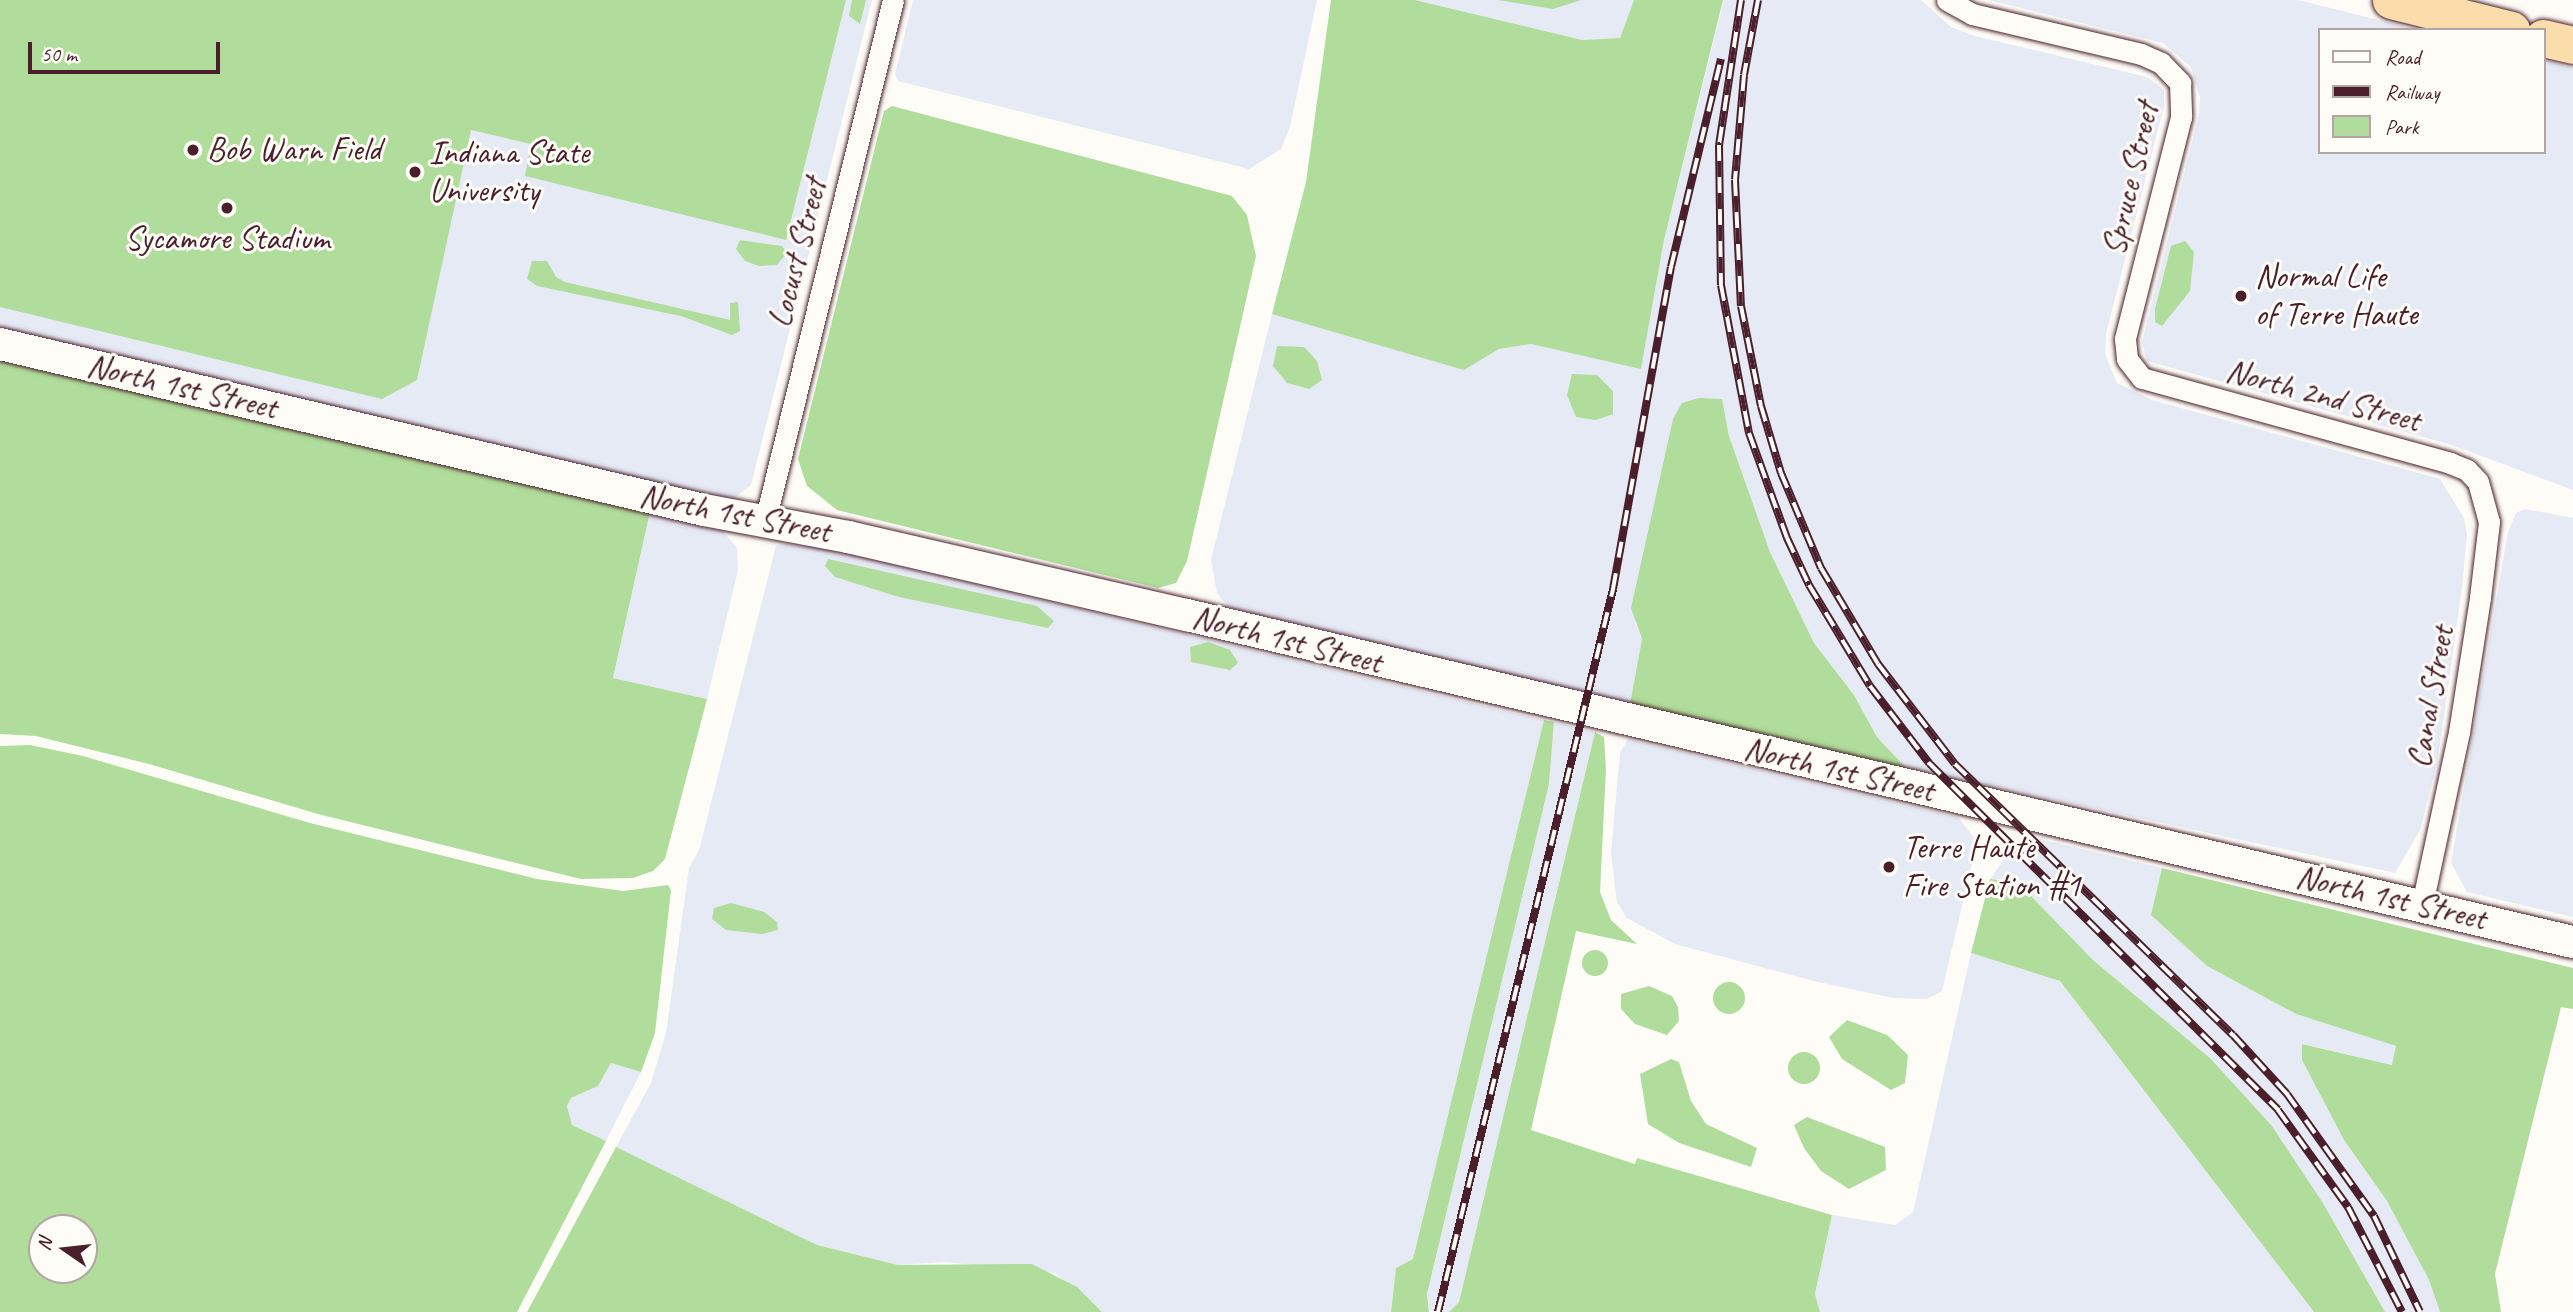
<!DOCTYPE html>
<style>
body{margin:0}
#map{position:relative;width:2573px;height:1312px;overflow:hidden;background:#fdfcf7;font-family:Caveat,sans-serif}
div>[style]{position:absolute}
.built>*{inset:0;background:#e6eaf5}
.green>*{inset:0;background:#b0dd9b}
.round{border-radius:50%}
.roads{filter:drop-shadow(0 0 2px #4a1f2b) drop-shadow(0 0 2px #4a1f2b)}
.minor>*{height:21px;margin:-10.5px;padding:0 10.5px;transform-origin:10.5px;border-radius:10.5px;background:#fdfcf7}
.secondary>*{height:32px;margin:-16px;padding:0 16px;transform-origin:16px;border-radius:16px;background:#fdfcf7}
.trunk>*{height:37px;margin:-18.5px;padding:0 18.5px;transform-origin:18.5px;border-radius:18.5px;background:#faddab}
.rail>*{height:8px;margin-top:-4px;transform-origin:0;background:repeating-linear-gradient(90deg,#fdfcf7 0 16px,#4a1f2b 0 32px);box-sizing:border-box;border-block:2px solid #4a1f2b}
.dots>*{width:19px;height:19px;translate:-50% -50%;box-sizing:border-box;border:4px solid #fdfcf7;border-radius:50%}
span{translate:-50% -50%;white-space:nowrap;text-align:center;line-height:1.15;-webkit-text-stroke:6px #fdfcf7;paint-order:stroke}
.poi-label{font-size:33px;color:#4a1f2b}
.left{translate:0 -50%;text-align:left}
.street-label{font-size:33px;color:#4a1f2b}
.legend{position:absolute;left:2318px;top:28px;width:228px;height:126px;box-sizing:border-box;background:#fdfcf7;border:2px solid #b5a4a5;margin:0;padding:9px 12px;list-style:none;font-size:21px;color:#4a1f2b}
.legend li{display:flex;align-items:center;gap:14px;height:35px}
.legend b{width:35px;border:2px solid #b5a4a5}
.north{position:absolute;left:28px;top:1214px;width:70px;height:70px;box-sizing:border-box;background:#fdfcf7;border:2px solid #b5a4a5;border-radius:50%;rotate:284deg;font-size:19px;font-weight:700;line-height:28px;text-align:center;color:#4a1f2b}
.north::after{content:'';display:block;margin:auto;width:24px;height:32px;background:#4a1f2b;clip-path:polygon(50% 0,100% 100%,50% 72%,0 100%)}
.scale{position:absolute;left:28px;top:42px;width:192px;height:32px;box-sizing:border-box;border:4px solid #4a1f2b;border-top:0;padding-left:9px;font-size:21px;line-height:24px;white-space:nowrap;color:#4a1f2b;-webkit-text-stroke:5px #fdfcf7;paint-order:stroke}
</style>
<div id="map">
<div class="built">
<div style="clip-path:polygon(0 0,872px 0,751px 485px,732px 500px,722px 500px,0 330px)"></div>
<div style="clip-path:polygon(913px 0,1317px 0,1290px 127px,1281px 149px,1249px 169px,898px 81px,895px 74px)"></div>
<div style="clip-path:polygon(1415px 0,1634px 0,1620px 38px,1582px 40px)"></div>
<div style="clip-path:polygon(1724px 0,1921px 0,1951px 27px,1975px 36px,2147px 77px,2164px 90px,2164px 106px,2106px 334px,2105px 354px,2117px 383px,2152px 400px,2440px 479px,2464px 518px,2467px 535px,2462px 588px,2437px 764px,2420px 830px,2395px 873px,1906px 768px,1877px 737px,1854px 695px,1814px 643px,1770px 552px,1729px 436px,1722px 399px,1635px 623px,1642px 639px,1630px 704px,1228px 607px,1217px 593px,1211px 560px,1272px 314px,1464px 369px,1499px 349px,1531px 344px,1641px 368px,1664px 240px)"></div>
<div style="clip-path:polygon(1989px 0,2298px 0,2419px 30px,2319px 30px,2319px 152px,2543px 152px,2543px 60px,2573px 68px,2573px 490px,2452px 445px,2147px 361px,2142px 342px,2199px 115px,2200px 97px,2191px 67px,2163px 43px)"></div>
<div style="clip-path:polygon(2525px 509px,2573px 518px,2573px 917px,2467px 892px,2451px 863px,2508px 532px,2516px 513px)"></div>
<div style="clip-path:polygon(650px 512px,720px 528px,737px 548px,738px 570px,707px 699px,613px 678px)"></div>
<div style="clip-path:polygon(782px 544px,824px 548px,1544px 720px,1413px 1259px,1396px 1269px,1391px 1312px,1102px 1312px,1055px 1273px,944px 1262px,898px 1265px,817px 1245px,616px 1147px,651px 1083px,666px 1033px,689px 868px,699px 850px,776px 546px)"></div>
<div style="clip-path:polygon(1554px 722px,1595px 732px,1459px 1302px,1449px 1312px,1438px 1312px,1429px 1310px,1427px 1294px,1549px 784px)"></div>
<div style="clip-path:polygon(1628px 739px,1958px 817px,1977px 842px,1942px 991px,1927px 999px,1893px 998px,1818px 982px,1675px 944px,1627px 918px,1617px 903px,1611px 853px,1620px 753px)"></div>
<div style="clip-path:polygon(2040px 839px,2162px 868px,2152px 915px,2207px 966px,2296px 1014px,2396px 1046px,2393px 1065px,2303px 1044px,2302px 1060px,2344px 1140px,2387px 1201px,2429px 1280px,2440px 1312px,2385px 1312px,2323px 1203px,2272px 1126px,2211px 1059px,2093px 960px,2031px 896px,2011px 882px,1990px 879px,2015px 844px)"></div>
<div style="clip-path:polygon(1971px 953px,2060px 981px,2314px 1312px,1820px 1312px,1815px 1294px,1832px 1215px,1895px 1225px,1913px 1212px)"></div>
<div style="clip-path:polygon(611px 1063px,641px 1072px,606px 1141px,572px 1125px,567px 1106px,571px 1098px,598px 1086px)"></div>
</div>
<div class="green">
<div style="clip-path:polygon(0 0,846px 0,786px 240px,525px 176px,531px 144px,471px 130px,417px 380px,382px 399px,0 307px)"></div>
<div style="clip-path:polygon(852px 0,866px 0,860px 24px,849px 16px)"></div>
<div style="clip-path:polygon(1331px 0,1415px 0,1582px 40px,1620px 38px,1634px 0,1723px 0,1664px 240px,1641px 369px,1531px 344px,1499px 349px,1464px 370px,1272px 314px,1306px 182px)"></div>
<div style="clip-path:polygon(1498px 0,1581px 0,1553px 9px)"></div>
<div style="clip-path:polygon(892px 106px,1232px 196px,1247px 215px,1256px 256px,1187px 561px,1176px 583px,1158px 588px,837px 510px,807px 486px,798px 459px,884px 111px)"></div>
<div style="clip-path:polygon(740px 240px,782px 246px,787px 253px,777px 265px,759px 266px,745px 261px,736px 249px)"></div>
<div style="clip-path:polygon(2185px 241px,2194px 252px,2190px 291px,2162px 326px,2155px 322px,2155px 309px,2171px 246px)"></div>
<div style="clip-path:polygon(532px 261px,547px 261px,556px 277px,565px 282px,730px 320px,730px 303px,738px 302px,740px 331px,732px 335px,681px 316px,537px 286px,527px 279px)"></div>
<div style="clip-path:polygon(1277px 346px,1304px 347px,1317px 361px,1322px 380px,1309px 389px,1287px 383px,1273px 366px)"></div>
<div style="clip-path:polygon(0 358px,650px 512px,613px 678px,707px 699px,665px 859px,653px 871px,633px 878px,581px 879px,318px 814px,149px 764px,36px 736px,0 734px)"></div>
<div style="clip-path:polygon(1572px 374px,1597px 375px,1613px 391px,1613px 414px,1596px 420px,1576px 417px,1567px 395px)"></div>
<div style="clip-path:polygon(1699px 398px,1722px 399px,1729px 436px,1770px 552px,1814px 643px,1854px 695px,1877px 737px,1906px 768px,1630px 704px,1642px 639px,1631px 608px,1673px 419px,1682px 403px)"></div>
<div style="clip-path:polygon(828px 559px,1037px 606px,1054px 621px,1048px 628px,899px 597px,835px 577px,825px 566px)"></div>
<div style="clip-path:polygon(1208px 642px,1230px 650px,1238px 663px,1230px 670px,1191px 662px,1190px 647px)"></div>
<div style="clip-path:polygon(1544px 720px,1554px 722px,1549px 784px,1427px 1294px,1429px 1312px,1391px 1312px,1396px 1268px,1413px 1259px)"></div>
<div style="clip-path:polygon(1595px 732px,1604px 737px,1606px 768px,1600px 892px,1611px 920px,1637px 944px,1576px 931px,1531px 1130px,1635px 1164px,1637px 1158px,1832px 1215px,1815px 1294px,1820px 1312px,1449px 1312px,1459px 1302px)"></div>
<div style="clip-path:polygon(evenodd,30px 745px,83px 756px,310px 823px,537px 879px,623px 891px,668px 885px,671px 890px,655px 1033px,641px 1072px,611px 1063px,598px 1086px,571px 1098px,567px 1106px,572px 1125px,606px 1141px,517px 1312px,0 1312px,0 746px,30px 745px,84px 1228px,84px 1270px,42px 1270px,42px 1228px,84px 1228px)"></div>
<div style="clip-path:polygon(2162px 868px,2573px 968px,2573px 1009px,2561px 1007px,2495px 1274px,2501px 1312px,2440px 1312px,2429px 1280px,2387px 1201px,2344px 1140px,2302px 1060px,2302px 1044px,2392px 1065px,2396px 1046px,2296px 1014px,2207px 966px,2151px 915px)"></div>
<div style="clip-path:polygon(1990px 879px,2011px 882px,2031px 896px,2093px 960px,2211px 1059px,2272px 1126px,2323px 1203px,2385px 1312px,2314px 1312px,2060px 981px,1971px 953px)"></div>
<div style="clip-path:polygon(731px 903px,764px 912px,777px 922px,778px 930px,762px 934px,726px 930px,712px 919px,714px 908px)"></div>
<div class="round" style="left:1582px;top:950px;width:26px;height:26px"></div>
<div class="round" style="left:1713px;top:982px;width:32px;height:32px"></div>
<div style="clip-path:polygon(1649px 986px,1672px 996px,1678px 1007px,1679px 1021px,1667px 1035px,1635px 1024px,1621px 1009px,1621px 994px)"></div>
<div style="clip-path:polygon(1847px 1020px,1887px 1035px,1908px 1055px,1905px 1083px,1891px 1090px,1842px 1059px,1829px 1037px)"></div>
<div class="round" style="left:1788px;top:1052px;width:32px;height:32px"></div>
<div style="clip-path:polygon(1671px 1059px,1679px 1062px,1691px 1101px,1706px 1124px,1757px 1148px,1751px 1167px,1679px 1143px,1648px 1124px,1640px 1074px)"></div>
<div style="clip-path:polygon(1807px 1117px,1885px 1147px,1886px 1170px,1849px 1189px,1821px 1171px,1804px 1148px,1794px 1125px)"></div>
<div style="clip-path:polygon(616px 1147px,817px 1245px,898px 1265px,1032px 1264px,1077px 1287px,1102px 1312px,527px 1312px)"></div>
</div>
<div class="roads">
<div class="minor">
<div style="left:1947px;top:0;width:29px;rotate:29deg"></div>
<div style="left:1972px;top:14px;width:174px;rotate:13.3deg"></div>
<div style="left:2141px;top:54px;width:22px;rotate:24deg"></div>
<div style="left:2161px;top:63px;width:28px;rotate:46deg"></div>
<div style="left:2180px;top:83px;width:34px;rotate:88deg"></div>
<div style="left:2181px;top:117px;width:229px;rotate:104.2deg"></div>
<div style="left:2125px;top:339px;width:20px;rotate:84deg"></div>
<div style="left:2127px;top:359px;width:24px;rotate:52deg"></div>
<div style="left:2142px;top:378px;width:320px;rotate:15.4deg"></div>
<div style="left:2450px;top:463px;width:18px;rotate:22deg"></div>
<div style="left:2467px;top:470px;width:16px;rotate:47deg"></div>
<div style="left:2478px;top:482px;width:41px;rotate:74.6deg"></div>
<div style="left:2489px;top:522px;width:77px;rotate:96.8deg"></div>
<div style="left:2480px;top:598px;width:136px;rotate:98.9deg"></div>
<div style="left:2459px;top:732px;width:177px;rotate:102.1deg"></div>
<div style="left:765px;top:521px;width:536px;rotate:-76.2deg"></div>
</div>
<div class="secondary">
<div style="left:0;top:344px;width:723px;rotate:13.27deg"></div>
<div style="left:704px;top:510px;width:147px;rotate:10.6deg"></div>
<div style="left:848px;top:537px;width:348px;rotate:13deg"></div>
<div style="left:1187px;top:615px;width:1424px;rotate:13.28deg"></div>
</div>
<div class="trunk">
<div style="left:2391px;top:0;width:124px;rotate:14deg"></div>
<div style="left:2543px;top:38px;width:31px;rotate:13deg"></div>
</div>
</div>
<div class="rail">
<div style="left:1741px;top:0;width:147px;rotate:98.6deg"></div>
<div style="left:1719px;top:145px;width:140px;rotate:89.2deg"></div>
<div style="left:1721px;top:285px;width:151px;rotate:79.3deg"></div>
<div style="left:1749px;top:433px;width:112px;rotate:70.1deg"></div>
<div style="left:1787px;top:538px;width:52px;rotate:64.9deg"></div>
<div style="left:1809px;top:585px;width:118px;rotate:58.9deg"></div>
<div style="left:1870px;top:686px;width:97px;rotate:52.5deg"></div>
<div style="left:1929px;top:763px;width:492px;rotate:44.8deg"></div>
<div style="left:2278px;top:1110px;width:120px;rotate:54.2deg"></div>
<div style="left:2348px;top:1207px;width:118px;rotate:62.8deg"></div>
<div style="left:1758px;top:0;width:76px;rotate:100.6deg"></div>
<div style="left:1744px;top:75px;width:105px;rotate:94.9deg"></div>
<div style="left:1735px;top:180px;width:126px;rotate:87.3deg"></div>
<div style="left:1741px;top:306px;width:102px;rotate:78.7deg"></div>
<div style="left:1761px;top:406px;width:70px;rotate:73.4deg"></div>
<div style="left:1781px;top:473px;width:103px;rotate:67.2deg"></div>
<div style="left:1821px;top:568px;width:112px;rotate:59.3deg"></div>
<div style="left:1878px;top:664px;width:126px;rotate:52.4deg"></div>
<div style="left:1955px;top:764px;width:388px;rotate:44.3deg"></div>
<div style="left:2233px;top:1035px;width:80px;rotate:47.5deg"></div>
<div style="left:2287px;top:1094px;width:150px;rotate:54.5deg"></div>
<div style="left:2374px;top:1216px;width:106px;rotate:64.4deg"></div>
<div style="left:1438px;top:1312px;width:744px;rotate:-76.39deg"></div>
<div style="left:1613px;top:589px;width:327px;rotate:-79.8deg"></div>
<div style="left:1671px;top:267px;width:214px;rotate:-76.5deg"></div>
</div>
<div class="dots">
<div style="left:193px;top:150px;background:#4a1f2b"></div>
<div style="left:415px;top:172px;background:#4a1f2b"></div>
<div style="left:227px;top:208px;background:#4a1f2b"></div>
<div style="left:2241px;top:296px;background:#4a1f2b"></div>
<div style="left:1889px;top:867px;background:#4a1f2b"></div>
</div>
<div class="poi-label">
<span class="left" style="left:207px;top:150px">Bob Warn Field</span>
<span class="left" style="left:429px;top:172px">Indiana State<br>University</span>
<span style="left:227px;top:239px">Sycamore Stadium</span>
<span class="left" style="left:2255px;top:296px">Normal Life<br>of Terre Haute</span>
<span class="left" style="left:1903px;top:867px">Terre Haute<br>Fire Station #1</span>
</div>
<div class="street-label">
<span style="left:2131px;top:179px;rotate:-77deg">Spruce Street</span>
<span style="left:798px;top:253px;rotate:-76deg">Locust Street</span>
<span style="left:182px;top:387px;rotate:13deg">North 1st Street</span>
<span style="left:2323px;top:396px;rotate:15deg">North 2nd Street</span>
<span style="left:735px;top:514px;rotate:11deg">North 1st Street</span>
<span style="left:1287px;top:640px;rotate:14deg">North 1st Street</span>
<span style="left:2431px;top:697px;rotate:-80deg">Canal Street</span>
<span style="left:1839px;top:770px;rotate:13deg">North 1st Street</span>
<span style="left:2391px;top:898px;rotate:13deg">North 1st Street</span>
</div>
<ul class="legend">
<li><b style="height:9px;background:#fdfcf7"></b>Road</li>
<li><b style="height:9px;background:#4a1f2b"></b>Railway</li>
<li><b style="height:19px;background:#b0dd9b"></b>Park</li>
</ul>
<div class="north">N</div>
<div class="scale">50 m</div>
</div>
